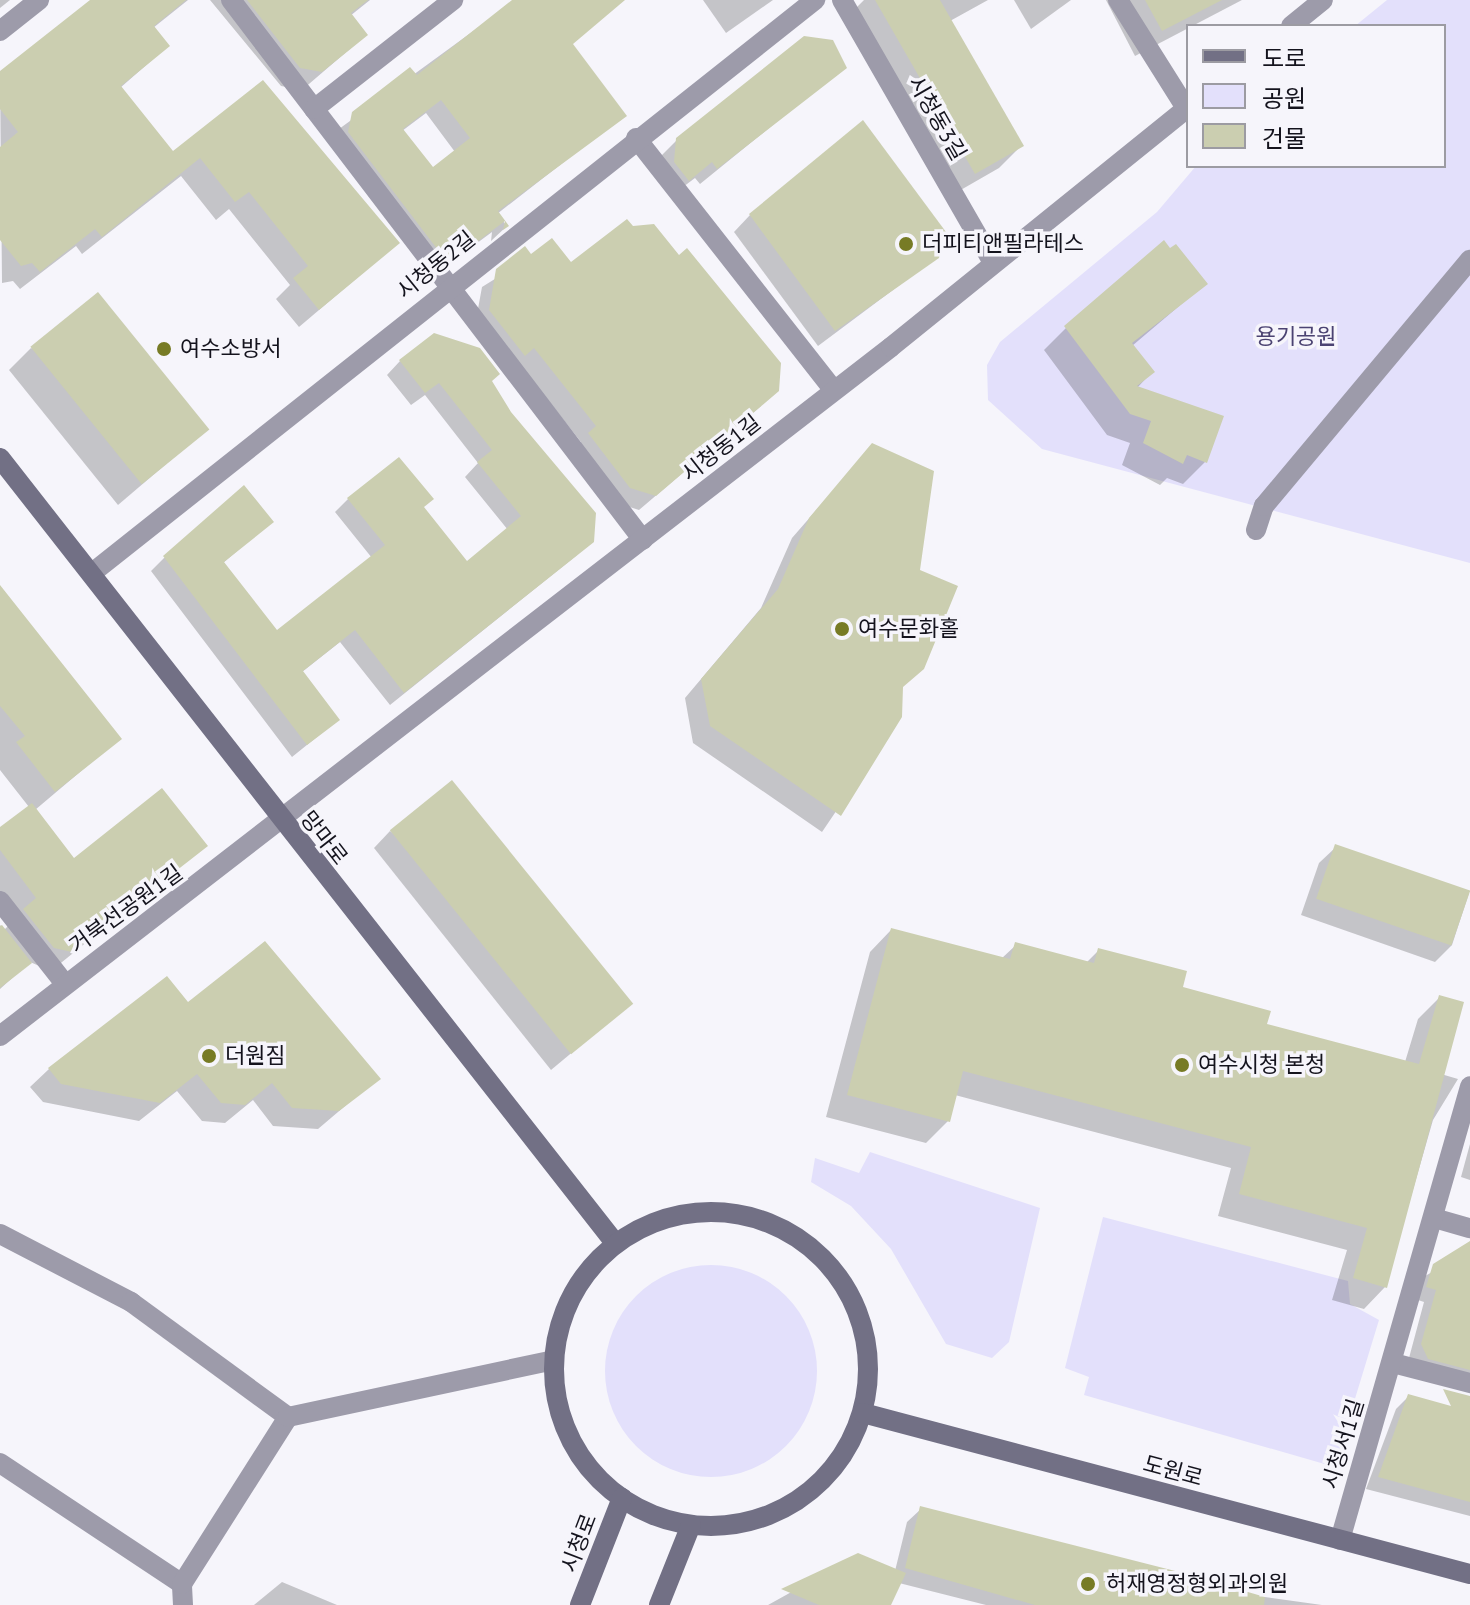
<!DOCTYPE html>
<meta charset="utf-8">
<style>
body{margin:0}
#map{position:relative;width:1470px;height:1605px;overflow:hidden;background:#f6f5fb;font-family:"PT Sans","Noto Sans KR",sans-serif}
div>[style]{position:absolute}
.green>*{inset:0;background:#e3e0fb}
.round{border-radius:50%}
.shadow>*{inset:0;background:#0003}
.building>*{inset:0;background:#cbceb0;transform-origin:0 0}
.street>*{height:20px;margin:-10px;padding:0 10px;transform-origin:10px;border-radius:10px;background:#9d9baa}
.secondary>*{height:20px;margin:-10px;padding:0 10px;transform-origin:10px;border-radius:10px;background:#727085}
.secondary>.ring{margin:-10px;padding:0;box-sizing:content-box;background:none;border:20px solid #727085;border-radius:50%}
.dots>*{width:22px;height:22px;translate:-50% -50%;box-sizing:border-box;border:4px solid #f6f5fb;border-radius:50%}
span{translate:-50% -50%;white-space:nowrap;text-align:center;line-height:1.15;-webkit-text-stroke:7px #f6f5fb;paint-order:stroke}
.street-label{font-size:22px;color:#14131d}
.poi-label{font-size:22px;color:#14131d}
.left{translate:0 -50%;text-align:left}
.park-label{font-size:22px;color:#4b4372}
.legend{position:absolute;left:1186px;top:24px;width:260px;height:144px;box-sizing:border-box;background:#f6f5fb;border:2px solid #9c9ba2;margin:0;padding:10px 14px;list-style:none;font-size:24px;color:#14131d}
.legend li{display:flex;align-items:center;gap:16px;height:40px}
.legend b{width:40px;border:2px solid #9c9ba2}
</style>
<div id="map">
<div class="green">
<div style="clip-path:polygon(1387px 0,1470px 0,1470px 563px,1042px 449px,988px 400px,987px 365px,1000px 342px,1157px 212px,1196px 166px,1444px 166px,1444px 26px,1355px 26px)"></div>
<div style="clip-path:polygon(870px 1152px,1040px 1208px,1009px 1342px,992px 1358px,946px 1344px,891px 1249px,851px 1206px,811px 1182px,815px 1158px,859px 1173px)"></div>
<div style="clip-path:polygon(1103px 1217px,1348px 1281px,1350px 1304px,1379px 1320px,1336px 1461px,1328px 1465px,1084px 1395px,1089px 1377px,1065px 1368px)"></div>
<div class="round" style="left:605px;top:1265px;width:212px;height:212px"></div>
</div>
<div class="shadow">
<div style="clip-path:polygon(0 0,10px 0,0 8px)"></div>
<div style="clip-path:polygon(93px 0,188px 0,153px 28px,168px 46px,120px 88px,173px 154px,263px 82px,398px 243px,299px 327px,276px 299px,290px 285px,229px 209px,216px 220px,181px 176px,82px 254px,76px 246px,20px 289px,13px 281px,2px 283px,0 73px)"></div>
<div style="clip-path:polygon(210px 0,370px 0,350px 16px,366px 35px,302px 90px,281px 86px)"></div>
<div style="clip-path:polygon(evenodd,516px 0,619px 0,571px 44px,624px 115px,497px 214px,507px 226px,491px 241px,492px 232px,438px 272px,339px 129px,516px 0,426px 113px,455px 152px,433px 169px,402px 131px,426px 113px)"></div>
<div style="clip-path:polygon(703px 0,773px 0,726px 33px)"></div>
<div style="clip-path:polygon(864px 0,988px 0,950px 21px,1021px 146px,999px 168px,952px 195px,850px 14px)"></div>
<div style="clip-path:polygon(1014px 0,1071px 0,1031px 29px)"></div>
<div style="clip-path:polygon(1106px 0,1242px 0,1135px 56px)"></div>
<div style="clip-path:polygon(844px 67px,700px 184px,695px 178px,671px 196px,660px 157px,678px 139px)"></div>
<div style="clip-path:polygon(750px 215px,937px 257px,818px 346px,734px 232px)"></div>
<div style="clip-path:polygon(530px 257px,571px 264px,679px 257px,761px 406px,639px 510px,614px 502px,574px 450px,581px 442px,518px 362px,475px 325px,482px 287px)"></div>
<div style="clip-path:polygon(1205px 284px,1132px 346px,1152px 372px,1137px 388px,1205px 462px,1183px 484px,1167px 478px,1160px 485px,1122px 465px,1130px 443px,1107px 435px,1044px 350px,1066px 328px)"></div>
<div style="clip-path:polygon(31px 348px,206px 430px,118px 505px,9px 370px)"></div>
<div style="clip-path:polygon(400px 361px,490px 382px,577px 555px,390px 705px,340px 642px,302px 672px,338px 720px,292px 757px,151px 571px,164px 558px,271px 522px,223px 563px,277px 633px,372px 558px,335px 512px,348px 499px,422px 508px,466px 564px,508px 530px,465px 477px,478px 463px,425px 395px,411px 405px,387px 375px)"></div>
<div style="clip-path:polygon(873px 445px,900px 717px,822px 832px,693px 743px,685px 698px,761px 608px,792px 538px)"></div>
<div style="clip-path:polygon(0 589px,119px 739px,35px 810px,74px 860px,205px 846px,51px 971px,30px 962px,0 989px,0 925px,4px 930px,17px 917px,0 895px,0 829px,29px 807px,0 770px)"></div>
<div style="clip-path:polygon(390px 831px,629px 1005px,551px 1070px,374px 848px)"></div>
<div style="clip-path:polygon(1336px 847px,1469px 893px,1452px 945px,1435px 962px,1301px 915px,1319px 863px)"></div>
<div style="clip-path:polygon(891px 930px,1001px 959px,1016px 945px,1086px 963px,1099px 950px,1265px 1026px,1405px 1062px,1418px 1019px,1440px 997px,1441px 1074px,1458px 1079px,1433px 1120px,1385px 1287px,1364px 1309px,1332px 1300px,1347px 1250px,1218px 1216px,1231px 1168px,955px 1095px,948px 1121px,926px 1143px,826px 1117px,870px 952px)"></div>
<div style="clip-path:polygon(188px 1005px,378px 1078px,318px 1129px,273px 1126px,253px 1100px,225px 1123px,202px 1121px,177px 1091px,139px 1121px,43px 1102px,30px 1087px,49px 1069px)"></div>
<div style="clip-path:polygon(1470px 1144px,1470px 1180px,1461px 1177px)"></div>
<div style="clip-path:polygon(1470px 1250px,1470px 1383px,1409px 1358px,1424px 1302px,1415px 1299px,1420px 1279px)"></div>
<div style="clip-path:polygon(1409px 1396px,1470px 1413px,1470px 1516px,1366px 1489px,1396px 1409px)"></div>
<div style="clip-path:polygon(921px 1509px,1244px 1594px,1322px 1605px,986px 1605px,899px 1583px,889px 1605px,768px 1605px,858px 1555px,895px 1571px,907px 1522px)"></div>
<div style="clip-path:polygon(282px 1582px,337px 1605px,254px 1605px)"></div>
</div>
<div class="building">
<div style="clip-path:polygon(90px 0,186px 0,154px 26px,170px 46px,121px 86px,173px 151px,263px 80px,400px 243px,319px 310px,293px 278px,308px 266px,249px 192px,235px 202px,200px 158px,102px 237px,95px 229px,40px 272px,32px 263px,21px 266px,0 240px,0 147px,18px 132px,0 109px,0 71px)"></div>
<div style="clip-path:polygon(247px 0,368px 0,351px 13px,368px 35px,322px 72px,300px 68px)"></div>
<div style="clip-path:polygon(evenodd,512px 0,625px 0,573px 44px,627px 116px,498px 211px,509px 226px,503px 230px,505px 221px,454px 259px,441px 254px,348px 132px,352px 112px,410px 67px,417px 75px,512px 0,441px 100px,470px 138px,433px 167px,403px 129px,441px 100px)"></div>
<div style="clip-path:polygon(875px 0,940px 0,1024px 146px,975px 174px)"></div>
<div style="clip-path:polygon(1145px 0,1222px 0,1162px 31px)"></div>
<div style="clip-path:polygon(804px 36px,833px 40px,847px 68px,717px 169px,712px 162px,689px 181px,674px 162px,676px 138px)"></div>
<div style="clip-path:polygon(863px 120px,946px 232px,939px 258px,835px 331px,749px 214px)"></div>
<div style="clip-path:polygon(627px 219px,633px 226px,654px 224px,679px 255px,687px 248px,781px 363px,779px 391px,656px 496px,630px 488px,588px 433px,596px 426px,534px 348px,525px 356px,489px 310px,496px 269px,525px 246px,531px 254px,552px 238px,571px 262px)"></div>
<div style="clip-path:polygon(1164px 240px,1170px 248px,1176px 244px,1208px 284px,1132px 343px,1155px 372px,1137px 386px,1224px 416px,1207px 463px,1187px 455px,1183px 464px,1143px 443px,1151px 421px,1130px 414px,1064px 326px)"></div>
<div style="left:98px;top:292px;width:177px;height:87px;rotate:51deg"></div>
<div style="clip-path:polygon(434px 333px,480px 348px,500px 374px,492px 381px,511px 412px,596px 513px,594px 542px,404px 693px,355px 630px,303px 671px,340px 720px,307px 745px,163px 556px,244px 485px,274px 522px,224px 562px,277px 630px,385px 545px,347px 498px,399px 457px,434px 499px,424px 507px,467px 561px,521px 516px,477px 462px,492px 450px,439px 383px,425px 393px,399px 360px)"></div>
<div style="clip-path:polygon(872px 443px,934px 471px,920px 570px,958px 586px,924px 669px,903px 687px,902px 717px,841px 816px,710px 726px,701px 679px,778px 589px,809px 518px)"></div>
<div style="clip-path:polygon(0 585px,122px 739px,55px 792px,16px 742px,25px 736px,0 706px)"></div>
<div style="left:452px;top:780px;width:288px;height:80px;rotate:51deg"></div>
<div style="clip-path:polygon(162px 788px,208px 846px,72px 952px,54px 948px,23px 909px,36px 898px,0 850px,0 827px,32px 803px,74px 858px)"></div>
<div style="left:1335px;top:844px;width:143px;height:58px;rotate:19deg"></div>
<div style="clip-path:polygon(2px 925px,32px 963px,0 988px,0 926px)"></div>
<div style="clip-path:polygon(891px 928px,1010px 959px,1015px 942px,1094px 963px,1098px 948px,1187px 971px,1183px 987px,1271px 1011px,1267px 1024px,1419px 1064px,1439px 995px,1464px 1002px,1387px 1288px,1353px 1278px,1367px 1228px,1239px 1194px,1251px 1147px,963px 1071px,950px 1122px,847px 1095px)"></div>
<div style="clip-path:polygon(265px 941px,381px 1079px,339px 1111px,292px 1108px,272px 1083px,245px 1105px,221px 1103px,197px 1074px,160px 1103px,61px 1084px,48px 1068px,167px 976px,188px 1002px)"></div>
<div style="clip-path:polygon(1470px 1241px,1470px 1370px,1428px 1359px,1421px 1344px,1436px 1290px,1426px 1287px,1433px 1264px)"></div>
<div style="clip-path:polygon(1443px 1389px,1470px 1396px,1470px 1502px,1378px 1477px,1408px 1394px,1451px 1406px)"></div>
<div style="clip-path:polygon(920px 1506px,1183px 1573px,1265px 1597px,1264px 1605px,1035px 1605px,905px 1568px)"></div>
<div style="clip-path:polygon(858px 1553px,906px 1573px,891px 1605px,819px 1605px,781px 1589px)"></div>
</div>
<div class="street">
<div style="left:231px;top:0;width:679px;rotate:52.66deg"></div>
<div style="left:842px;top:0;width:299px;rotate:60.1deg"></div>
<div style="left:1118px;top:0;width:128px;rotate:57.8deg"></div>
<div style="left:1291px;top:26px;width:41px;rotate:-39.1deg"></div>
<div style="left:0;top:31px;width:50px;rotate:-38.5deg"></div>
<div style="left:314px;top:109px;width:177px;rotate:-38.1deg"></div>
<div style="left:636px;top:138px;width:319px;rotate:51.9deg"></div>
<div style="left:1256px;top:530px;width:25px;rotate:-72deg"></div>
<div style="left:1264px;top:506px;width:321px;rotate:-50.1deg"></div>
<div style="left:92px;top:573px;width:923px;rotate:-38.4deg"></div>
<div style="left:0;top:901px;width:105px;rotate:51.9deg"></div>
<div style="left:0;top:1036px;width:1126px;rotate:-37.71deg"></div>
<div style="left:891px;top:347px;width:382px;rotate:-38.9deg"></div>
<div style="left:1434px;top:1218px;width:37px;rotate:16deg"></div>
<div style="left:0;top:1234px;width:148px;rotate:27.4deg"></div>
<div style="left:131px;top:1302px;width:195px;rotate:36.2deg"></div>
<div style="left:1393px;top:1363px;width:80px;rotate:14.6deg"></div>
<div style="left:0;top:1463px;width:219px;rotate:33.6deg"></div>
<div style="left:1340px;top:1540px;width:472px;rotate:-74deg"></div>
<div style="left:183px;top:1605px;width:21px;rotate:-93deg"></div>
<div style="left:182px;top:1584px;width:198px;rotate:-57.6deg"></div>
<div style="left:288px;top:1417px;width:271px;rotate:-12.1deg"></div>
</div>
<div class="secondary">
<div style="left:0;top:458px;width:997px;rotate:51.92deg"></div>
<div class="ring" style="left:554px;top:1212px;width:294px;height:294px"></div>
<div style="left:863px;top:1413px;width:628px;rotate:14.86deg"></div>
<div style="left:580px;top:1605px;width:115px;rotate:-68.6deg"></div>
<div style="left:659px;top:1605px;width:86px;rotate:-68.2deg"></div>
</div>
<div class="dots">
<div style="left:906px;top:244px;background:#777b25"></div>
<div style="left:164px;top:349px;background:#777b25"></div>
<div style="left:842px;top:629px;background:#777b25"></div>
<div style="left:209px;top:1056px;background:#777b25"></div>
<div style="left:1182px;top:1065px;background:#777b25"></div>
<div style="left:1088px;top:1584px;background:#777b25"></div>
</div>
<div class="street-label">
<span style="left:937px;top:118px;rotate:60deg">시청동3길</span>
<span style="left:436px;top:265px;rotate:-39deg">시청동2길</span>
<span style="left:721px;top:448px;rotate:-38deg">시청동1길</span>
<span style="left:324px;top:838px;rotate:52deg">망마로</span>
<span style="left:126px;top:909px;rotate:-36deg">거북선공원1길</span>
<span style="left:1343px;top:1444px;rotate:-73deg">시청서1길</span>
<span style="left:1173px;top:1471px;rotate:15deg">도원로</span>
<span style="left:579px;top:1543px;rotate:-69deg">시청로</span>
</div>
<div class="poi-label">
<span class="left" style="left:922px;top:244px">더피티앤필라테스</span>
<span class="left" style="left:180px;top:349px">여수소방서</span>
<span class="left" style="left:858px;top:629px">여수문화홀</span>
<span class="left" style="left:225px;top:1056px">더원짐</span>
<span class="left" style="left:1198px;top:1065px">여수시청 본청</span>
<span class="left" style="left:1106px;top:1584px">허재영정형외과의원</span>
</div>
<div class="park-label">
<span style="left:1296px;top:337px">용기공원</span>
</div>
<ul class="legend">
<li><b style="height:10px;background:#727085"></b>도로</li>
<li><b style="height:22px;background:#e3e0fb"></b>공원</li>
<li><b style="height:22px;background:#cbceb0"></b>건물</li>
</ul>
</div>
